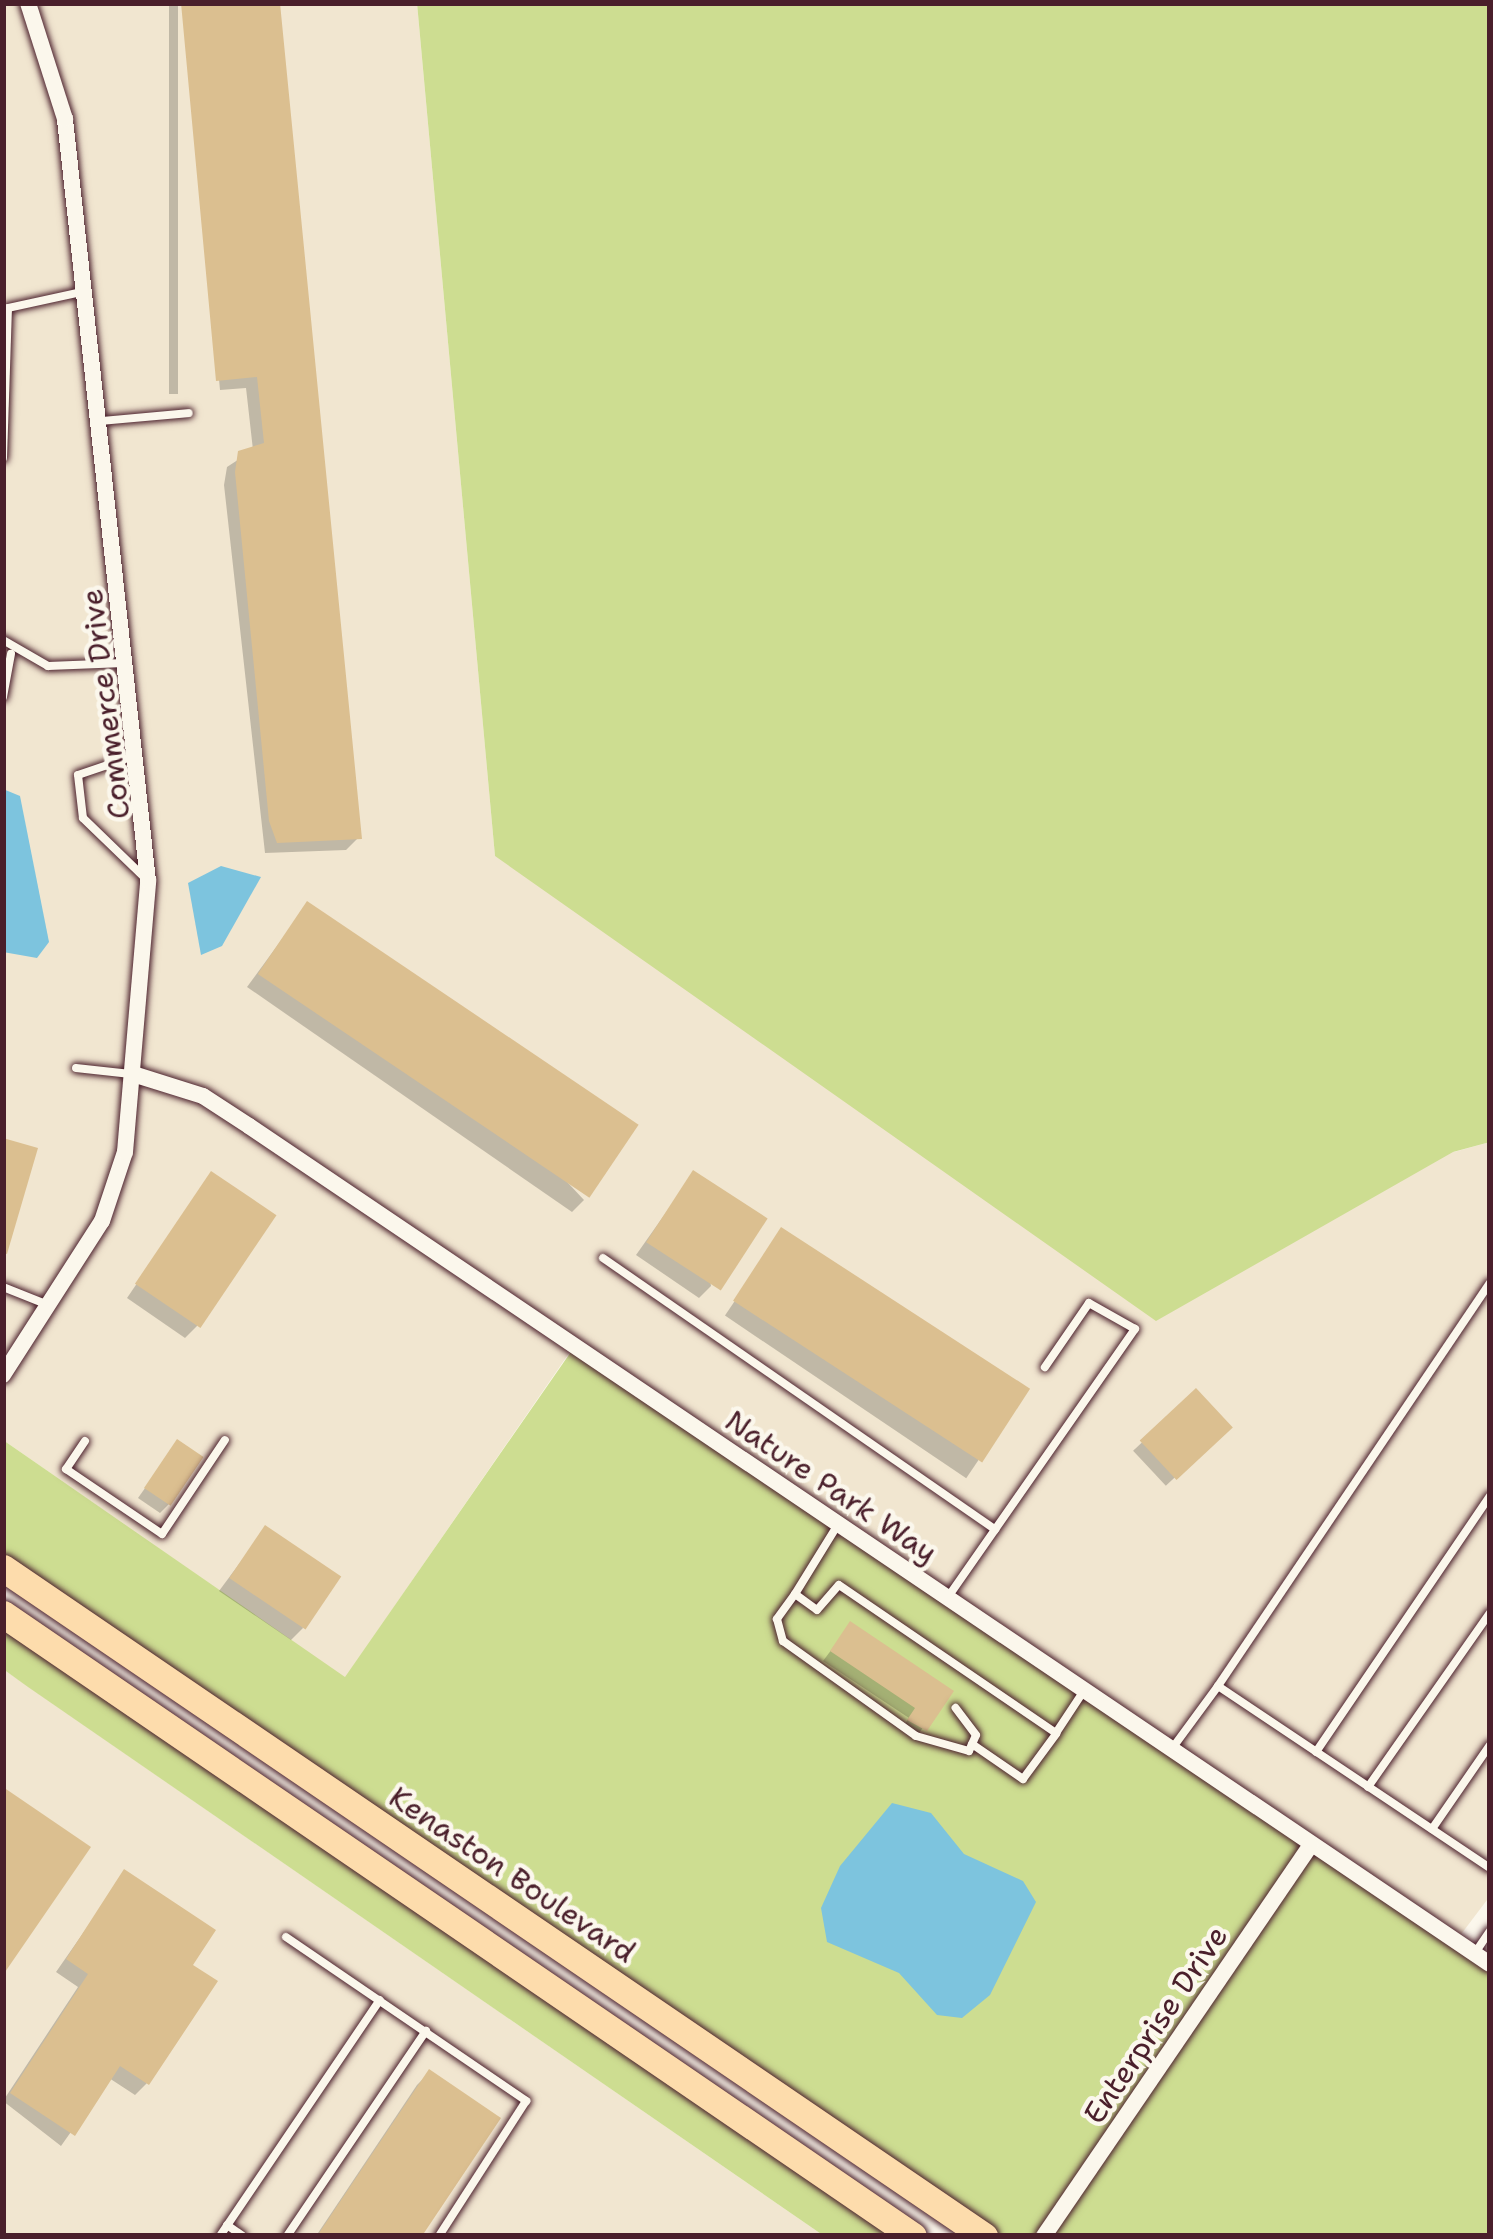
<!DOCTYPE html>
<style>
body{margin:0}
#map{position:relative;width:1493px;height:2239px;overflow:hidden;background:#fbf7ec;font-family:"Shantell Sans",sans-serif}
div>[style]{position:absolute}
.built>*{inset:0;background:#f1e6d0}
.green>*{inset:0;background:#cddd91}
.water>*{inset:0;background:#7dc4de}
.shadow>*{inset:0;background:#0003;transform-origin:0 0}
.building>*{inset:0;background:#dbbf90;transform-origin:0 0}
.roads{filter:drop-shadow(0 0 3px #4a1f2b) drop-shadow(0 0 3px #4a1f2b)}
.service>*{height:8px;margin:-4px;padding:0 4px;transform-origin:4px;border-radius:4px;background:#fbf7ec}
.minor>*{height:16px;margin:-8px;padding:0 8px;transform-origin:8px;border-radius:8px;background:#fbf7ec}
.primary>*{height:27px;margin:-13.5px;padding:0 13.5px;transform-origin:13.5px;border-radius:13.5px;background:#fddcac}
span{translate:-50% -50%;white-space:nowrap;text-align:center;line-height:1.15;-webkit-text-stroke:9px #fbf7ec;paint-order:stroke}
.street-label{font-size:30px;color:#4a1f2b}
.frame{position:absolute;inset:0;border:6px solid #4a1f2b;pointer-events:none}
</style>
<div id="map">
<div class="built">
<div style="clip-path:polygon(3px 3px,417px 3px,495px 856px,1454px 1152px,1490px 1142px,1490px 1896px,1456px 1941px,574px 1346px,345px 1678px,3px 1440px)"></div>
<div style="clip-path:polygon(3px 1669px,146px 1768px,824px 2236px,3px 2236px)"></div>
</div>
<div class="green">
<div style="clip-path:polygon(417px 3px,1490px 3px,1490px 1142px,1453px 1152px,1156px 1321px,495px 856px)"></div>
<div style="clip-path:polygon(575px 1346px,1490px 1963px,1490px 2236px,984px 2236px,3px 1568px,3px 1440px,345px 1677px)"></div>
<div style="clip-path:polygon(3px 1615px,898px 2236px,824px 2236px,28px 1687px,3px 1669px)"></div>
</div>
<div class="water">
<div style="clip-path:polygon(3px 789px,20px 796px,49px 942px,37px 958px,3px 952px)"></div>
<div style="clip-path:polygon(221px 866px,261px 877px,222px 946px,201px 955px,188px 883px)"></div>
<div style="clip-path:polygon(892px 1803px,931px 1813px,964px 1854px,1023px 1881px,1036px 1902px,990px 1995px,962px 2018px,937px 2015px,899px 1973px,827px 1942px,821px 1908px,840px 1866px)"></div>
</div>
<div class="shadow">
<div style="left:169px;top:3px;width:9px;height:391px"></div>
<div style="clip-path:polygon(184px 3px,277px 3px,358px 838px,346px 850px,265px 853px,224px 485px,227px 467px,253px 450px,246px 388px,220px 390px)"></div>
<div style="clip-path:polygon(307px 905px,584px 1200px,572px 1212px,247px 987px)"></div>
<div style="clip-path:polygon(694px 1173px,711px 1286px,699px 1298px,636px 1255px)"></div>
<div style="clip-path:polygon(211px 1175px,197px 1326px,185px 1338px,127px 1298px)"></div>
<div style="left:782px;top:1231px;width:291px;height:102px;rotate:34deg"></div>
<div style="left:1196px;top:1392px;width:48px;height:86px;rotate:47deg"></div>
<div style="clip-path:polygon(177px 1443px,169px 1504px,160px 1513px,138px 1498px)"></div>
<div style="clip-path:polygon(265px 1529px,303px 1628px,291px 1640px,219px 1591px)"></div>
<div style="clip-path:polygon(850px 1625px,950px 1691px,916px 1737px,901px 1729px,909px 1718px,823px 1661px)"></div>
<div style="clip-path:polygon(125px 1873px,188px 1966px,147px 2083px,135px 2095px,109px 2078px,61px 2146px,3px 2101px,78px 1987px,56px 1972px)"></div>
<div style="clip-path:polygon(429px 2073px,418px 2236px,316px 2236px,417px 2085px)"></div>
</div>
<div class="building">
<div style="clip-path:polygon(181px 3px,280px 3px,362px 839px,277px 843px,269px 821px,235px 472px,238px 451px,264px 443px,257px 377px,216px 381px)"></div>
<div style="left:307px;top:901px;width:400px;height:88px;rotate:34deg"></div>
<div style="clip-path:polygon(3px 1138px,38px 1148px,7px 1254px,3px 1253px)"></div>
<div style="left:693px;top:1170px;width:89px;height:86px;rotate:33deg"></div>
<div style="left:211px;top:1171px;width:79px;height:136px;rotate:34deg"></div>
<div style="left:781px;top:1227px;width:297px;height:88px;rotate:33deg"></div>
<div style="left:1196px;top:1388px;width:54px;height:77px;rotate:47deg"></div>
<div style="left:177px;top:1439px;width:32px;height:59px;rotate:34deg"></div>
<div style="left:265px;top:1525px;width:92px;height:64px;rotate:34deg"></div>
<div style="clip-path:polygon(850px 1621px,954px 1691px,927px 1731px,907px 1720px,915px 1708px,830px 1651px)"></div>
<div style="clip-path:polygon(3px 1787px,91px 1847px,3px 1975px)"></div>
<div style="clip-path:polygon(124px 1869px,216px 1930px,193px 1965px,218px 1981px,149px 2085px,120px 2066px,75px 2136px,10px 2093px,88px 1974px,66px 1959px)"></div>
<div style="clip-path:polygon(429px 2069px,501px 2118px,422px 2236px,317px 2236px)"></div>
</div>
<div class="roads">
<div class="service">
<div style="left:101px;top:421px;width:88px;rotate:-5.2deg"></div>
<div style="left:3px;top:458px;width:150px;rotate:-88.1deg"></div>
<div style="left:8px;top:308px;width:80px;rotate:-12.3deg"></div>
<div style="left:3px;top:640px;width:52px;rotate:30deg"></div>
<div style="left:48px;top:666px;width:76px;rotate:-2.3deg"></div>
<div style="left:3px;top:697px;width:44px;rotate:-79.5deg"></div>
<div style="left:131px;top:757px;width:56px;rotate:161.2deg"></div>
<div style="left:78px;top:775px;width:43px;rotate:83.4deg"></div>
<div style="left:83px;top:818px;width:85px;rotate:44deg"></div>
<div style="left:76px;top:1068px;width:55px;rotate:6.2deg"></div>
<div style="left:603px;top:1258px;width:477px;rotate:34.7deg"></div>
<div style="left:3px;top:1287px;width:48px;rotate:21.8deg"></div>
<div style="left:85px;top:1441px;width:34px;rotate:124deg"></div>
<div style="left:66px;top:1469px;width:116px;rotate:34.1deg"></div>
<div style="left:162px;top:1534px;width:113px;rotate:-56.2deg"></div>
<div style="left:837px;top:1526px;width:80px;rotate:121.7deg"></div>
<div style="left:795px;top:1594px;width:27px;rotate:36deg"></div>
<div style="left:817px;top:1610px;width:33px;rotate:-49deg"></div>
<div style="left:839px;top:1585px;width:263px;rotate:34.3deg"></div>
<div style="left:1056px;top:1733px;width:49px;rotate:-56.6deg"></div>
<div style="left:795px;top:1594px;width:31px;rotate:126deg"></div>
<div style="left:777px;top:1619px;width:23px;rotate:75deg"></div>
<div style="left:783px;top:1641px;width:163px;rotate:35.5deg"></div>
<div style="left:916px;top:1736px;width:55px;rotate:15.8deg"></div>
<div style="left:969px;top:1751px;width:17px;rotate:-66deg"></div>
<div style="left:976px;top:1735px;width:34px;rotate:-127deg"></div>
<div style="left:948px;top:1597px;width:327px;rotate:-55.1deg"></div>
<div style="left:1135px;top:1329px;width:53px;rotate:-150.5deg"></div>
<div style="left:1089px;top:1303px;width:78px;rotate:124.5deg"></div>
<div style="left:1218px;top:1686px;width:486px;rotate:-56deg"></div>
<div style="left:972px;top:1744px;width:62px;rotate:34.5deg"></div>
<div style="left:1023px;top:1779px;width:56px;rotate:-53.7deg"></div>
<div style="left:1171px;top:1750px;width:79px;rotate:-53.7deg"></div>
<div style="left:1218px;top:1686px;width:327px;rotate:33.8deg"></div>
<div style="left:1316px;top:1752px;width:310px;rotate:-55.8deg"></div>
<div style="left:1368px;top:1787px;width:213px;rotate:-55deg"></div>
<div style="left:1432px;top:1829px;width:102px;rotate:-55.4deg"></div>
<div style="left:286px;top:1937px;width:291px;rotate:34.3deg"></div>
<div style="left:526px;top:2101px;width:161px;rotate:122.8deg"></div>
<div style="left:1475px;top:1953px;width:27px;rotate:-56deg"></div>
<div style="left:227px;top:2225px;width:19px;rotate:35deg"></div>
<div style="left:220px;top:2236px;width:285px;rotate:-55.9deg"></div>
<div style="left:287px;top:2236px;width:248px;rotate:-55.9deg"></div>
</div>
<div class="minor">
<div style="left:133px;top:1074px;width:73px;rotate:17.4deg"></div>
<div style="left:203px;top:1096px;width:55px;rotate:33.1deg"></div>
<div style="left:249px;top:1126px;width:1497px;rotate:34.03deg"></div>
<div style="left:3px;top:1375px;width:183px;rotate:-57.3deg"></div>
<div style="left:102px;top:1221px;width:73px;rotate:-71.6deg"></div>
<div style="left:125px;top:1152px;width:272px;rotate:-85.1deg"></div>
<div style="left:148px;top:881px;width:767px;rotate:-96.22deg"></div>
<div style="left:65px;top:119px;width:122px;rotate:-107.7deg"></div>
<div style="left:1044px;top:2236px;width:473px;rotate:-55.7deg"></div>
</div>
<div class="primary">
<div style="left:3px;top:1568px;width:1187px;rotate:34.25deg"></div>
<div style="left:3px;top:1614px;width:1102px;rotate:34.35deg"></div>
</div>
</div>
<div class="street-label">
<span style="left:106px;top:704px;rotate:-97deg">Commerce Drive</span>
<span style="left:831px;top:1487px;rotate:34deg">Nature Park Way</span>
<span style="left:512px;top:1875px;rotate:34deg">Kenaston Boulevard</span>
<span style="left:1156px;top:2025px;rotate:-56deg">Enterprise Drive</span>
</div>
<div class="frame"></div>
</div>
